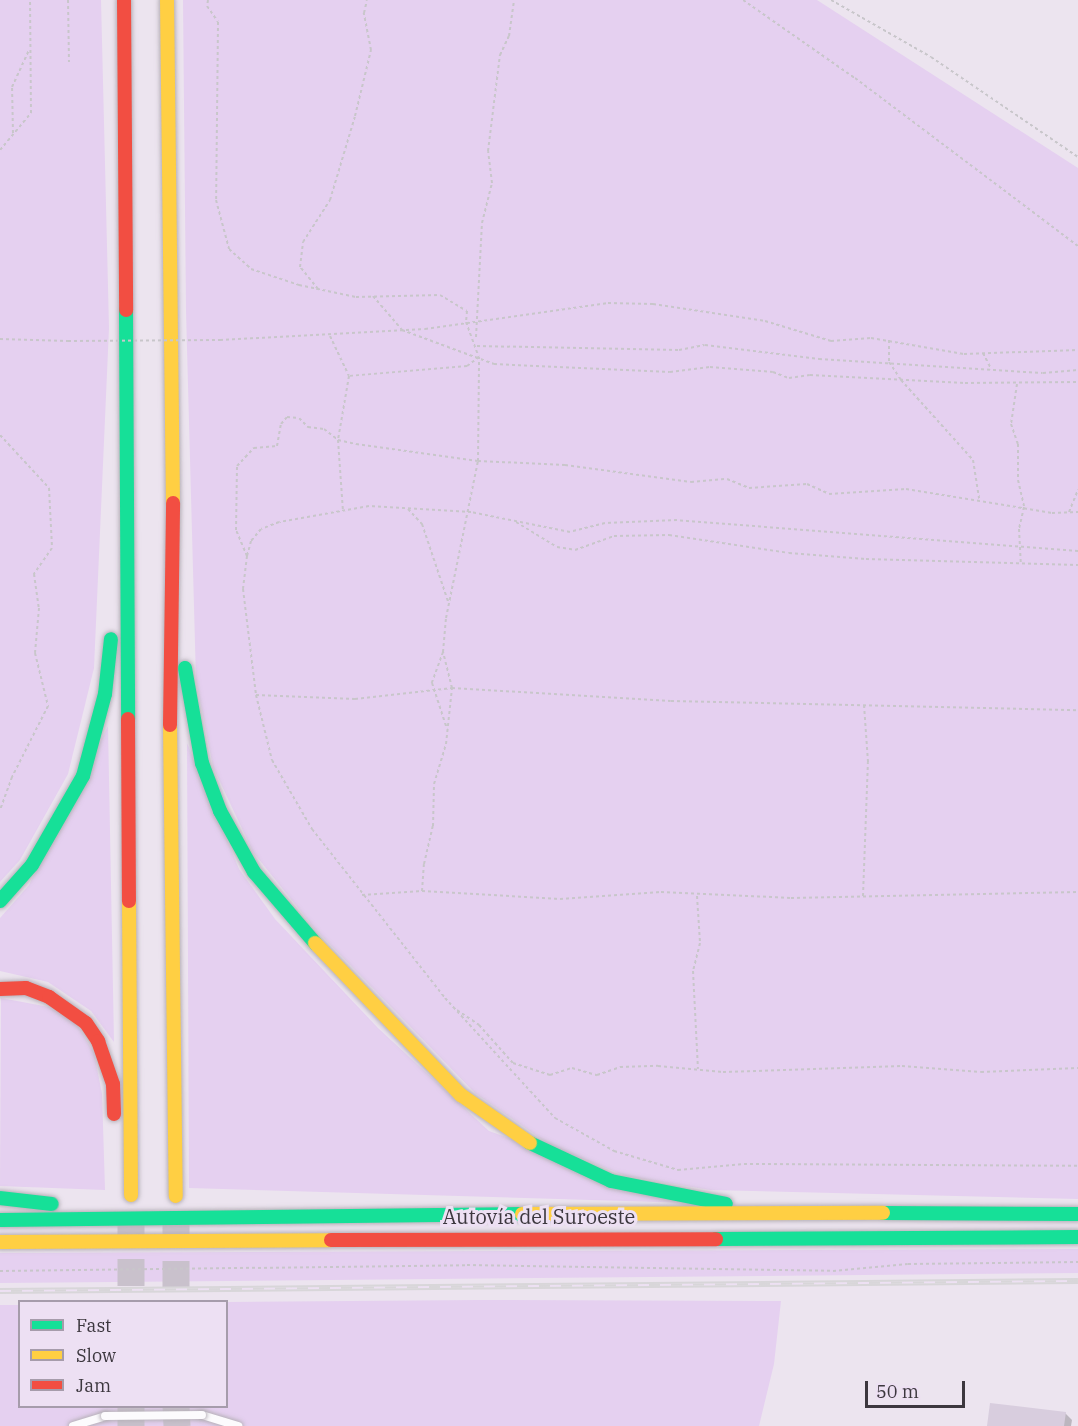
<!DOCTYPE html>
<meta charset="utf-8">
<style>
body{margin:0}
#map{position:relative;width:1078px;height:1426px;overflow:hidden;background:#ece4ef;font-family:"IBM Plex Serif",serif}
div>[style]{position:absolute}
.green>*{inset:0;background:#e5d0f0}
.shadow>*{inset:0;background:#0003}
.building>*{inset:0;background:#d8cdde}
.highway-tunnel>*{height:27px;margin-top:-13.5px;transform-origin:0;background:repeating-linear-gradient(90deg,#c9c1cc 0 27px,transparent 0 41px)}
.path>*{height:2px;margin-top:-1px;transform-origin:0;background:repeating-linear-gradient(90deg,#c8c6ca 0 3px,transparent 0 6px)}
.roads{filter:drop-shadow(0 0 2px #b7b1b9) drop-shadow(0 0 2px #b7b1b9)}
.lane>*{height:8px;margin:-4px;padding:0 4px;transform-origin:4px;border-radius:4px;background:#fcfbfd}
.fast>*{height:14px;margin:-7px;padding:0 7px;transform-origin:7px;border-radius:7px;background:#16e098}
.slow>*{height:14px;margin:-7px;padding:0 7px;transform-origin:7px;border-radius:7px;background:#ffcf43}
.jam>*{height:14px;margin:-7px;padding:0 7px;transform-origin:7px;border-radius:7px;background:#f24e42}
.rail>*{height:6px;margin-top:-3px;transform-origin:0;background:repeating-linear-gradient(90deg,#ede0f3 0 11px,#d8d6d9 0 22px);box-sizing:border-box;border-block:2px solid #d8d6d9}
.path-bridge>*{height:2px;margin-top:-1px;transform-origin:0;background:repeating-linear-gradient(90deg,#c8c6ca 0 3px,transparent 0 6px)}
.bridges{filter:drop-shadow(0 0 2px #b7b1b9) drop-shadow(0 0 2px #b7b1b9)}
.lane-bridge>*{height:8px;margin:-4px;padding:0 4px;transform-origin:4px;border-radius:4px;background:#fcfbfd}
span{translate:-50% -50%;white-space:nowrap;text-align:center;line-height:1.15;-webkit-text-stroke:6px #ede0f3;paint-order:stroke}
.street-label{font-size:20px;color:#3c373e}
.legend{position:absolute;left:18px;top:1300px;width:210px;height:108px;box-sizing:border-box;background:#ede0f3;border:2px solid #a69cab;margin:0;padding:8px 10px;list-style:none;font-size:18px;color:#3c373e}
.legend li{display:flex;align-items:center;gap:12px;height:30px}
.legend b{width:30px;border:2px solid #a69cab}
.scale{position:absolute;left:865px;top:1381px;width:100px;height:27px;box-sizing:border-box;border:3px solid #3c373e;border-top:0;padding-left:8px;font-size:18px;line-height:21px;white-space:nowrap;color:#3c373e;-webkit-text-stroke:4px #ede0f3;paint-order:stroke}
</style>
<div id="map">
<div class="green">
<div style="clip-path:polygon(0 0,101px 0,109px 328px,94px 668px,68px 774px,20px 860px,0 882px)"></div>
<div style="clip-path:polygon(183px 0,817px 0,1078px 168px,1078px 1199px,710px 1190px,626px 1176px,553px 1147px,475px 1093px,315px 929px,253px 852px,213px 767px,196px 680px,186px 311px)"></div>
<div style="clip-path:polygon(108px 726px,114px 1042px,91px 1011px,48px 982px,0 971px,0 918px,29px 885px)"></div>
<div style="clip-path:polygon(187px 743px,239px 869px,275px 919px,378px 1028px,489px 1131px,693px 1203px,189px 1188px)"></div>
<div style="clip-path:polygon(1px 998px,49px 1007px,76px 1023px,94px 1053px,102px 1094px,105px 1190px,0 1186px)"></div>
<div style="clip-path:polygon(1078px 1249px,1078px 1273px,0 1283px,0 1253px)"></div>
<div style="clip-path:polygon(478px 1300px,781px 1301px,774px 1364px,759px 1426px,0 1426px,0 1305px,19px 1305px,20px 1406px,226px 1406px,227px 1302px)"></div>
</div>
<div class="shadow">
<div style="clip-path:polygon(1065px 1413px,1072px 1420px,1071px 1426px,989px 1426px)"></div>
</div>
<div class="building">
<div style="clip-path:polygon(990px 1403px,1066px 1412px,1064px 1426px,987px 1426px)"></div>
</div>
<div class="highway-tunnel">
<div style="left:131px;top:1217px;width:85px;rotate:90deg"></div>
<div style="left:176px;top:1219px;width:83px;rotate:90deg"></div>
<div style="left:131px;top:1406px;width:20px;rotate:90deg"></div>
<div style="left:176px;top:1406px;width:20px;rotate:87deg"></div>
</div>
<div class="path">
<div style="left:68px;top:0;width:62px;rotate:89.1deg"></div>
<div style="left:208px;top:0;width:6px;rotate:99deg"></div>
<div style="left:207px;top:6px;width:19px;rotate:55deg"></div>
<div style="left:218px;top:22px;width:178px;rotate:90.6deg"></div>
<div style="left:216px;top:200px;width:51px;rotate:75.1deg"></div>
<div style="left:229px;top:249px;width:30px;rotate:42deg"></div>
<div style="left:251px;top:269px;width:51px;rotate:18.4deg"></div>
<div style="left:299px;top:285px;width:58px;rotate:11.9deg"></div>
<div style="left:356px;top:297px;width:84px;rotate:-1.4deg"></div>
<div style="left:440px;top:295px;width:31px;rotate:31deg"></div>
<div style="left:467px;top:311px;width:11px;rotate:95deg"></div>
<div style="left:466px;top:322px;width:37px;rotate:70deg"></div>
<div style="left:479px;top:357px;width:15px;rotate:143deg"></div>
<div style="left:467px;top:366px;width:118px;rotate:175.2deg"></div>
<div style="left:743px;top:0;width:136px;rotate:34.9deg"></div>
<div style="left:855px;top:78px;width:279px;rotate:37deg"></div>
<div style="left:831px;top:0;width:115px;rotate:29.7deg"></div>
<div style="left:931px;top:57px;width:178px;rotate:34.2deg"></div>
<div style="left:13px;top:133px;width:46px;rotate:-91.2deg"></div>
<div style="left:12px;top:87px;width:41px;rotate:-65.3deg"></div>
<div style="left:0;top:150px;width:48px;rotate:-50deg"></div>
<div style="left:31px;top:113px;width:113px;rotate:-90.5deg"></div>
<div style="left:318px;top:289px;width:28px;rotate:-129deg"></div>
<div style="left:300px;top:267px;width:25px;rotate:-83deg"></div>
<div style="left:303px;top:242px;width:50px;rotate:-57.3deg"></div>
<div style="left:330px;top:200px;width:88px;rotate:-73.4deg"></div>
<div style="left:355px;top:116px;width:68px;rotate:-76.4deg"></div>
<div style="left:371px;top:50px;width:38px;rotate:-101deg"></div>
<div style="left:364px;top:13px;width:13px;rotate:-77deg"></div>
<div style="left:373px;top:296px;width:45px;rotate:49.5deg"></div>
<div style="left:402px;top:330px;width:98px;rotate:20.3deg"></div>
<div style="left:494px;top:364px;width:176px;rotate:2.6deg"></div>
<div style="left:670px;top:372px;width:40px;rotate:-7.1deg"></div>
<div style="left:710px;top:367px;width:63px;rotate:4.5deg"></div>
<div style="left:773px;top:372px;width:17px;rotate:21deg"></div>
<div style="left:789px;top:378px;width:21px;rotate:-8deg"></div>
<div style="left:810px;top:375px;width:155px;rotate:3deg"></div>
<div style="left:965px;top:383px;width:113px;rotate:-0.5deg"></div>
<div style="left:330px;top:336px;width:44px;rotate:64.6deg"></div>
<div style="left:349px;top:376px;width:65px;rotate:99.8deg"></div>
<div style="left:338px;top:440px;width:71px;rotate:86deg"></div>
<div style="left:476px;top:337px;width:114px;rotate:-87deg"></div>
<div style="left:482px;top:223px;width:41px;rotate:-76deg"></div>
<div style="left:492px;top:183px;width:32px;rotate:-97deg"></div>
<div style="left:488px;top:151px;width:97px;rotate:-82.9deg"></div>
<div style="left:500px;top:55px;width:21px;rotate:-65deg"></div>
<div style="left:509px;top:36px;width:36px;rotate:-82deg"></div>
<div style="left:0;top:339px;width:68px;rotate:1.7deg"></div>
<div style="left:220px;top:340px;width:205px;rotate:-3.1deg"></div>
<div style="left:425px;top:329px;width:185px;rotate:-8.1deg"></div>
<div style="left:608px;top:303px;width:45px;rotate:1.3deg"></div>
<div style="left:653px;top:304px;width:113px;rotate:8.6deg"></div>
<div style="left:765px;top:321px;width:69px;rotate:16.9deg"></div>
<div style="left:831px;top:341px;width:40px;rotate:-4.3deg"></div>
<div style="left:871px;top:338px;width:94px;rotate:9.8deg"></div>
<div style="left:964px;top:354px;width:114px;rotate:-2deg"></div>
<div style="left:889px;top:340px;width:22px;rotate:90deg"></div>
<div style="left:889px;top:362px;width:22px;rotate:56deg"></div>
<div style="left:901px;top:380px;width:108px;rotate:48deg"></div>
<div style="left:973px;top:460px;width:39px;rotate:81deg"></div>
<div style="left:477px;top:346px;width:202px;rotate:1.1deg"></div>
<div style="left:679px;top:350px;width:26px;rotate:-11deg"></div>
<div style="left:705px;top:345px;width:115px;rotate:7deg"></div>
<div style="left:819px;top:359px;width:224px;rotate:3.6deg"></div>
<div style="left:1043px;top:373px;width:35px;rotate:-5deg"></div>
<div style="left:983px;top:353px;width:18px;rotate:63deg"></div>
<div style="left:1017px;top:384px;width:40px;rotate:98.5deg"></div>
<div style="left:1011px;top:424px;width:21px;rotate:71deg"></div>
<div style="left:1018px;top:444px;width:36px;rotate:90deg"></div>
<div style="left:1018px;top:480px;width:28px;rotate:77deg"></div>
<div style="left:1024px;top:507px;width:23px;rotate:103deg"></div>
<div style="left:1019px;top:529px;width:33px;rotate:87deg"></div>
<div style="left:0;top:435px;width:72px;rotate:47.2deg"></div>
<div style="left:49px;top:488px;width:60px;rotate:87.1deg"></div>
<div style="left:52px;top:548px;width:32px;rotate:125deg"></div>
<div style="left:34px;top:574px;width:34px;rotate:82deg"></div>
<div style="left:39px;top:608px;width:45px;rotate:95.1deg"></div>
<div style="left:35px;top:653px;width:55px;rotate:76.2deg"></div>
<div style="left:48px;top:706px;width:80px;rotate:116.9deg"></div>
<div style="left:12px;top:777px;width:35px;rotate:110deg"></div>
<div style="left:408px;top:509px;width:21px;rotate:47deg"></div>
<div style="left:422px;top:524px;width:84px;rotate:71.4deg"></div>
<div style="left:1069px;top:512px;width:24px;rotate:-68deg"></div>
<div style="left:516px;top:522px;width:48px;rotate:31.4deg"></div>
<div style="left:557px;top:547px;width:18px;rotate:9deg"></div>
<div style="left:575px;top:550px;width:41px;rotate:-19.7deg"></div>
<div style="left:614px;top:536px;width:55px;rotate:-1deg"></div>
<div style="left:669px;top:535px;width:121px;rotate:8.5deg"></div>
<div style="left:789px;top:553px;width:77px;rotate:4.5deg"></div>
<div style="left:866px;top:559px;width:212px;rotate:1.6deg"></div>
<div style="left:1078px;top:551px;width:402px;rotate:-175.6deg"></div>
<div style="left:677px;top:520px;width:72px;rotate:177.6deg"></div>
<div style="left:605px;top:523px;width:36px;rotate:166deg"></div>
<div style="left:570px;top:532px;width:101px;rotate:-168.6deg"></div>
<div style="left:471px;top:512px;width:102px;rotate:-176.6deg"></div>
<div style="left:369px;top:506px;width:91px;rotate:169.9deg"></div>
<div style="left:279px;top:522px;width:19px;rotate:159deg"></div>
<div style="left:261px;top:529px;width:16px;rotate:130deg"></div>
<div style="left:251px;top:541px;width:16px;rotate:105deg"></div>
<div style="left:247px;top:556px;width:33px;rotate:97deg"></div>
<div style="left:243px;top:589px;width:107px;rotate:83deg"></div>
<div style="left:256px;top:695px;width:67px;rotate:76.2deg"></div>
<div style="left:272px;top:760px;width:80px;rotate:59.9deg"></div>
<div style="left:312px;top:829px;width:215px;rotate:51.8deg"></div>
<div style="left:445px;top:998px;width:163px;rotate:47.5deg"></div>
<div style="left:555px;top:1118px;width:68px;rotate:29.2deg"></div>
<div style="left:614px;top:1151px;width:67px;rotate:16.5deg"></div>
<div style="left:678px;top:1170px;width:66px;rotate:-5.2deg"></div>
<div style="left:744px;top:1164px;width:334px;rotate:0.3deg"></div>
<div style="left:247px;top:556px;width:28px;rotate:-113deg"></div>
<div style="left:236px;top:530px;width:64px;rotate:-89.1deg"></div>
<div style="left:237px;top:466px;width:25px;rotate:-47deg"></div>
<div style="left:254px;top:448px;width:23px;rotate:-5deg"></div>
<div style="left:277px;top:446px;width:22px;rotate:-80deg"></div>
<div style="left:281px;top:424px;width:9px;rotate:-49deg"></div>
<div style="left:287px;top:417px;width:12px;rotate:5deg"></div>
<div style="left:299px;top:418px;width:13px;rotate:45deg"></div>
<div style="left:308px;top:427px;width:16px;rotate:7deg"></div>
<div style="left:324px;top:429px;width:18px;rotate:38deg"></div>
<div style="left:338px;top:440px;width:18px;rotate:13deg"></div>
<div style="left:356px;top:444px;width:123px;rotate:7.9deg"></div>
<div style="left:478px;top:461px;width:87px;rotate:2.6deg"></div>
<div style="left:565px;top:465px;width:127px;rotate:7.7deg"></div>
<div style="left:691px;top:482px;width:36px;rotate:-5deg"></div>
<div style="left:727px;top:479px;width:24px;rotate:22deg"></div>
<div style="left:749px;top:488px;width:58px;rotate:-3.9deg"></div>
<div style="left:807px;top:484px;width:24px;rotate:24deg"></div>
<div style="left:829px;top:494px;width:77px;rotate:-3.7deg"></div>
<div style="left:906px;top:489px;width:148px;rotate:9.3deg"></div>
<div style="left:1052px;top:513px;width:26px;rotate:-2deg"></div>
<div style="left:443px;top:652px;width:33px;rotate:110deg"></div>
<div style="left:432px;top:683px;width:48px;rotate:71.9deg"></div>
<div style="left:256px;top:695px;width:99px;rotate:2.3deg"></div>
<div style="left:355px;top:699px;width:98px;rotate:-6.5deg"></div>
<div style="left:452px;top:688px;width:219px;rotate:3.4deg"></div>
<div style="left:671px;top:701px;width:407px;rotate:1.3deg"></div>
<div style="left:422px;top:891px;width:138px;rotate:3.3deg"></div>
<div style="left:560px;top:899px;width:101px;rotate:-4deg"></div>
<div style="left:661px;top:892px;width:130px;rotate:2.6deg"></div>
<div style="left:791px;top:898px;width:287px;rotate:-1.2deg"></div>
<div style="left:362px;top:895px;width:60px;rotate:-3.8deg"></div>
<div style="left:422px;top:891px;width:27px;rotate:-86deg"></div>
<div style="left:424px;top:864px;width:39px;rotate:-77deg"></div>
<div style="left:433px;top:826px;width:42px;rotate:-88.6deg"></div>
<div style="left:434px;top:784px;width:42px;rotate:-73.3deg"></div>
<div style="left:446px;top:744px;width:56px;rotate:-83.9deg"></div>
<div style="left:452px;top:688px;width:37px;rotate:-104deg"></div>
<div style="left:443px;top:652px;width:34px;rotate:-85deg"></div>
<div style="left:446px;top:618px;width:160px;rotate:-78.5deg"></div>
<div style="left:478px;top:461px;width:104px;rotate:-89.4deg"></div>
<div style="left:697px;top:896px;width:47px;rotate:86.3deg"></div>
<div style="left:700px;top:943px;width:29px;rotate:104deg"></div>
<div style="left:693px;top:971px;width:98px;rotate:87.1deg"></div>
<div style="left:863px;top:896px;width:134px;rotate:-87.9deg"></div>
<div style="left:868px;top:762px;width:57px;rotate:-94deg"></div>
<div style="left:457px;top:1010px;width:27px;rotate:34deg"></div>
<div style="left:479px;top:1025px;width:51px;rotate:48.2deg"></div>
<div style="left:513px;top:1063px;width:39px;rotate:18deg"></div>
<div style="left:550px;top:1075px;width:23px;rotate:-18deg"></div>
<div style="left:572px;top:1068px;width:26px;rotate:16deg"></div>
<div style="left:597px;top:1075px;width:24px;rotate:-19deg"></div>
<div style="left:620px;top:1067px;width:38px;rotate:-2deg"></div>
<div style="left:658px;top:1066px;width:65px;rotate:5.3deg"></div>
<div style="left:723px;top:1072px;width:179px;rotate:-1.9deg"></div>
<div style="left:902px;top:1066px;width:79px;rotate:4.3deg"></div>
<div style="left:981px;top:1072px;width:97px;rotate:-2.4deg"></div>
<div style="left:0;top:1271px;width:467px;rotate:-0.7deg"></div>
<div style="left:467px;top:1265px;width:366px;rotate:0.9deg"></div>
<div style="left:833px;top:1271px;width:75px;rotate:-5.3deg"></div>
<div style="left:908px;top:1264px;width:170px;rotate:-0.7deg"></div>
</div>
<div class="roads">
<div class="lane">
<div style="left:202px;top:1415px;width:38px;rotate:17deg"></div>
<div style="left:73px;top:1426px;width:34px;rotate:-17deg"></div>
</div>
<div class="fast">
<div style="left:126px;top:310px;width:409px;rotate:89.7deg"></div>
<div style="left:185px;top:668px;width:97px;rotate:79.9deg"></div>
<div style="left:202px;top:763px;width:51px;rotate:69.4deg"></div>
<div style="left:220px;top:811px;width:70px;rotate:60.9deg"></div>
<div style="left:254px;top:872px;width:94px;rotate:49.3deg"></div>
<div style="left:0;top:901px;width:48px;rotate:-48.4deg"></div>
<div style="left:32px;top:865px;width:103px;rotate:-60.2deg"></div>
<div style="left:83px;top:776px;width:85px;rotate:-75deg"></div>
<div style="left:105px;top:694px;width:55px;rotate:-83.8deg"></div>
<div style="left:530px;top:1143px;width:89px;rotate:25.1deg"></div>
<div style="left:611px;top:1181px;width:117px;rotate:11.3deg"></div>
<div style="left:0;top:1198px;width:52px;rotate:6.6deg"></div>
<div style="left:883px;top:1213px;width:195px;rotate:0.3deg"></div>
<div style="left:0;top:1220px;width:522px;rotate:-0.66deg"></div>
<div style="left:716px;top:1239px;width:362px;rotate:-0.3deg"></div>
</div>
<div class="slow">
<div style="left:167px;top:0;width:503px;rotate:89.32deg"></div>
<div style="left:170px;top:725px;width:471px;rotate:89.3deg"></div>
<div style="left:129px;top:901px;width:294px;rotate:89.6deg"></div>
<div style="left:315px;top:943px;width:211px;rotate:46.2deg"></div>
<div style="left:461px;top:1095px;width:84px;rotate:34.8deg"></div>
<div style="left:522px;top:1214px;width:361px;rotate:-0.2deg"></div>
<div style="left:0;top:1242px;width:331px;rotate:-0.3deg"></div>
</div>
<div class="jam">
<div style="left:124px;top:0;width:310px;rotate:89.6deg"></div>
<div style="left:128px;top:719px;width:182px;rotate:89.7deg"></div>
<div style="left:170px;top:725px;width:222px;rotate:-89.2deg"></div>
<div style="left:0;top:989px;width:26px;rotate:-2deg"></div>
<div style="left:26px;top:988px;width:25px;rotate:21deg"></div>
<div style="left:49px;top:997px;width:45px;rotate:35.1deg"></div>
<div style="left:86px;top:1023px;width:22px;rotate:56deg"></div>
<div style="left:98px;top:1041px;width:46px;rotate:70.8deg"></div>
<div style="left:113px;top:1084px;width:30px;rotate:88deg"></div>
<div style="left:331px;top:1240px;width:385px;rotate:-0.1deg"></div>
</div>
</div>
<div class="rail">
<div style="left:0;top:1291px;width:1078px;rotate:-0.53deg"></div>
</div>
<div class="path-bridge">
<div style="left:68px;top:341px;width:152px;rotate:-0.4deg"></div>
</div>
<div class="bridges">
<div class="lane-bridge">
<div style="left:105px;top:1416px;width:97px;rotate:-0.6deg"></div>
</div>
</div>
<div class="street-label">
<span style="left:539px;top:1216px">Autovía del Suroeste</span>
</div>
<ul class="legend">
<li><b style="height:8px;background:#16e098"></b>Fast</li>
<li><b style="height:8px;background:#ffcf43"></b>Slow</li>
<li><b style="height:8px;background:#f24e42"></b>Jam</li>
</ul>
<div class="scale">50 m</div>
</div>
